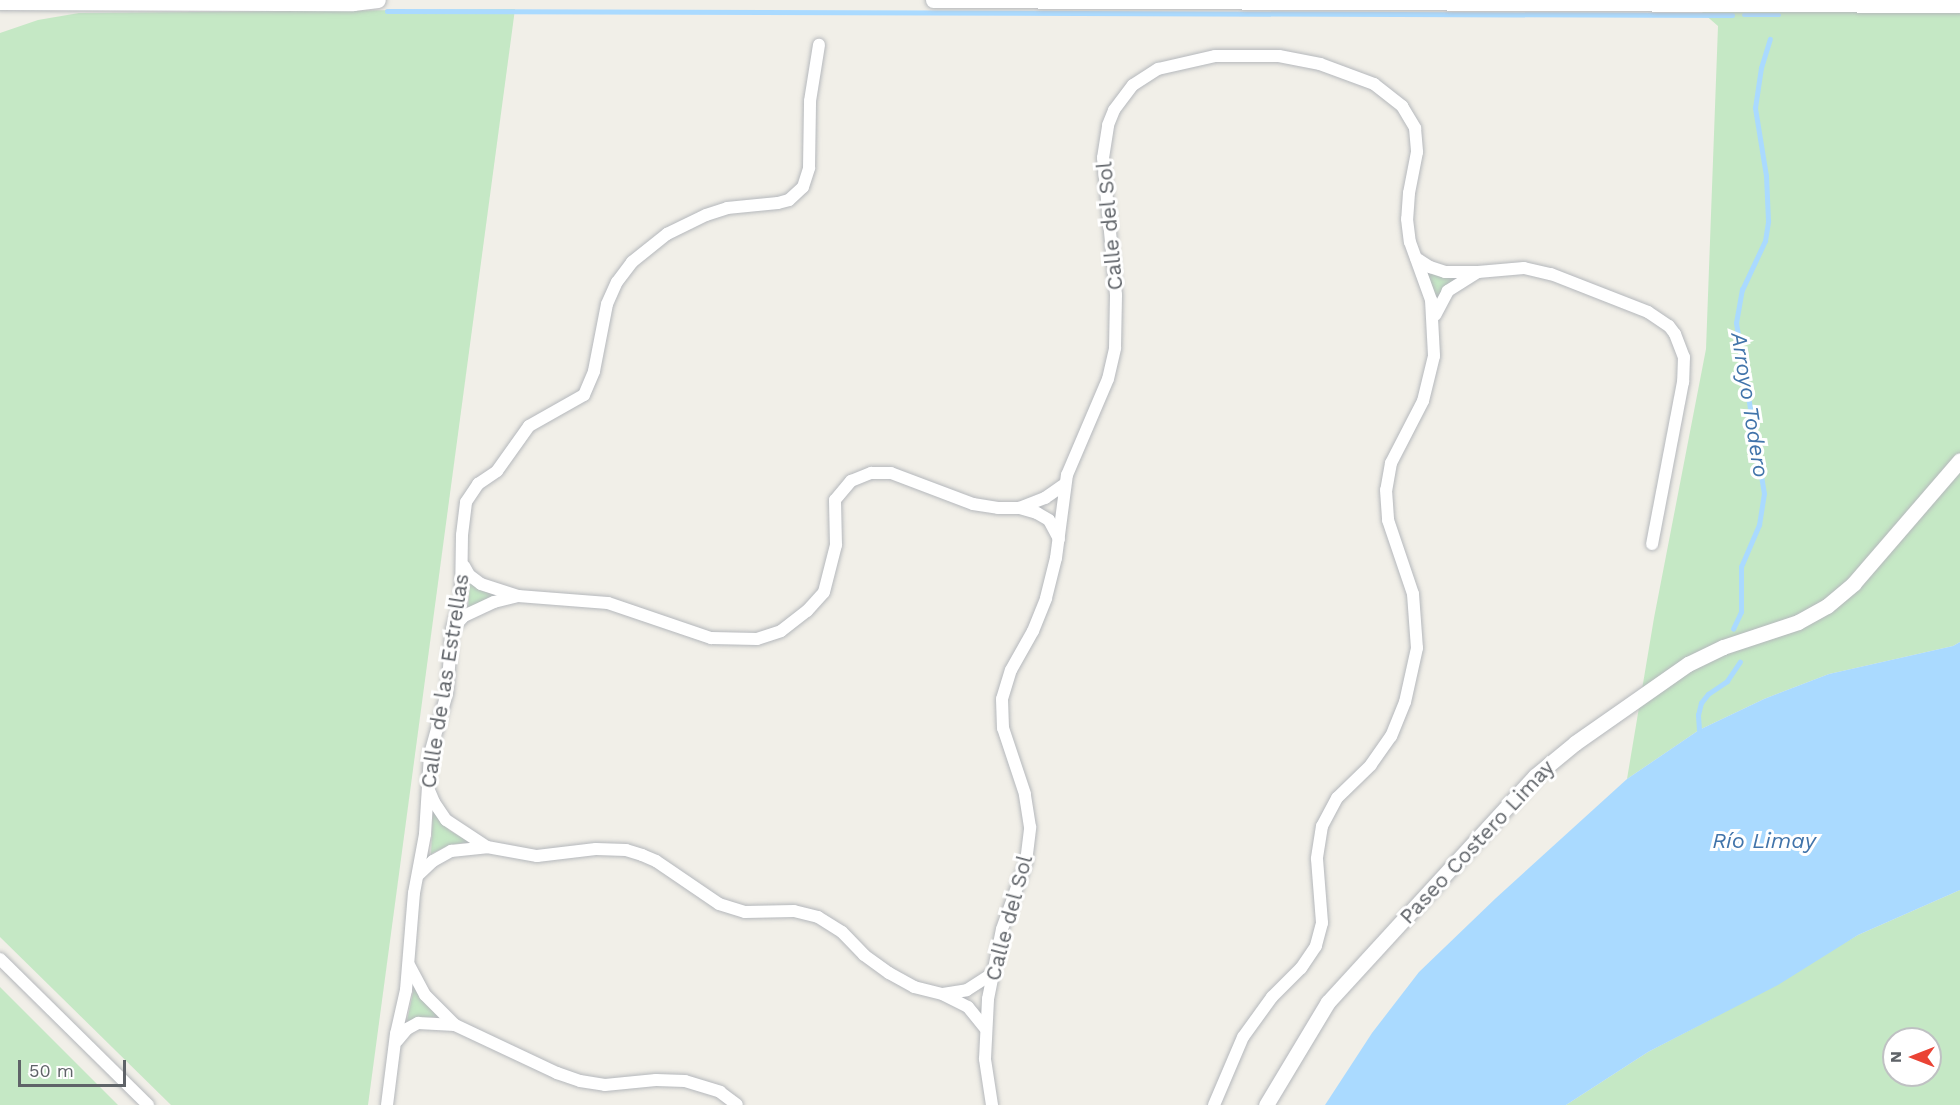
<!DOCTYPE html>
<meta charset="utf-8">
<style>
body{margin:0}
#map{position:relative;width:1960px;height:1105px;overflow:hidden;background:#f1efe8;font-family:"Work Sans",sans-serif}
div>[style]{position:absolute}
.green>*{inset:0;background:#c5e8c5}
.water>*{inset:0;background:#aadaff}
.stream>*{height:4.5px;margin:-2.25px;padding:0 2.25px;transform-origin:2.25px;border-radius:2.25px;background:#aadaff}
.roads{filter:drop-shadow(0 0 2px #b5b8bc) drop-shadow(0 0 2px #b5b8bc)}
.minor>*{height:12px;margin:-6px;padding:0 6px;transform-origin:6px;border-radius:6px;background:#fff}
.tertiary>*{height:15px;margin:-7.5px;padding:0 7.5px;transform-origin:7.5px;border-radius:7.5px;background:#fff}
span{translate:-50% -50%;white-space:nowrap;text-align:center;line-height:1.15;-webkit-text-stroke:6px #fff;paint-order:stroke}
.street-label{font-size:21px;color:#5f6368}
.water-label{font-size:22px;color:#4174aa;font-style:italic}
.north{position:absolute;left:1882px;top:1027px;width:60px;height:60px;box-sizing:border-box;background:#fff;border:2px solid #bfc1c3;border-radius:50%;rotate:270deg;font-size:16px;font-weight:700;line-height:24px;text-align:center;color:#5f6368}
.north::after{content:'';display:block;margin:auto;width:21px;height:27px;background:#ea4335;clip-path:polygon(50% 0,100% 100%,50% 72%,0 100%)}
.scale{position:absolute;left:18px;top:1060px;width:108px;height:27px;box-sizing:border-box;border:3px solid #5f6368;border-top:0;padding-left:8px;font-size:18px;line-height:21px;white-space:nowrap;color:#5f6368;-webkit-text-stroke:4px #fff;paint-order:stroke}
</style>
<div id="map">
<div class="green">
<div style="clip-path:polygon(1688px 0,1960px 0,1960px 642px,1953px 646px,1829px 674px,1764px 699px,1699px 730px,1627px 779px,1654px 618px,1706px 349px,1718px 26px)"></div>
<div style="clip-path:polygon(515px 9px,368px 1105px,171px 1105px,0 937px,0 33px,38px 20px,79px 13px)"></div>
<div style="clip-path:polygon(1426px 270px,1460px 276px,1436px 299px)"></div>
<div style="clip-path:polygon(470px 583px,478px 589px,498px 596px,468px 610px)"></div>
<div style="clip-path:polygon(433px 810px,449px 830px,469px 842px,449px 845px,431px 854px)"></div>
<div style="clip-path:polygon(evenodd,1960px 890px,1960px 1105px,1566px 1105px,1648px 1052px,1715px 1017px,1858px 935px,1960px 890px,1894px 1039px,1930px 1039px,1930px 1075px,1894px 1075px,1894px 1039px)"></div>
<div style="clip-path:polygon(0 987px,118px 1105px,0 1105px)"></div>
<div style="clip-path:polygon(414px 988px,426px 1005px,439px 1016px,407px 1021px)"></div>
</div>
<div class="water">
<div style="clip-path:polygon(1960px 642px,1960px 890px,1858px 935px,1778px 985px,1648px 1052px,1566px 1105px,1325px 1105px,1372px 1033px,1419px 972px,1496px 898px,1627px 779px,1699px 730px,1764px 699px,1829px 674px,1953px 646px)"></div>
</div>
<div class="stream">
<div style="left:387px;top:11px;width:1345px;rotate:0.17deg"></div>
<div style="left:1744px;top:15px;width:35px"></div>
<div style="left:1733px;top:629px;width:19px;rotate:-65deg"></div>
<div style="left:1741px;top:612px;width:45px;rotate:-90deg"></div>
<div style="left:1741px;top:567px;width:46px;rotate:-66.8deg"></div>
<div style="left:1759px;top:525px;width:31px;rotate:-81deg"></div>
<div style="left:1764px;top:494px;width:173px;rotate:-99.3deg"></div>
<div style="left:1736px;top:323px;width:34px;rotate:-80deg"></div>
<div style="left:1742px;top:290px;width:54px;rotate:-64.9deg"></div>
<div style="left:1765px;top:241px;width:20px;rotate:-81deg"></div>
<div style="left:1768px;top:221px;width:45px;rotate:-92.5deg"></div>
<div style="left:1766px;top:176px;width:69px;rotate:-99.2deg"></div>
<div style="left:1755px;top:108px;width:40px;rotate:-81.5deg"></div>
<div style="left:1761px;top:68px;width:30px;rotate:-73deg"></div>
<div style="left:1699px;top:730px;width:15px;rotate:-94deg"></div>
<div style="left:1698px;top:715px;width:12px;rotate:-76deg"></div>
<div style="left:1701px;top:703px;width:11px;rotate:-52deg"></div>
<div style="left:1708px;top:694px;width:23px;rotate:-34deg"></div>
<div style="left:1727px;top:681px;width:23px;rotate:-56deg"></div>
</div>
<div class="roads">
<div class="minor">
<div style="left:1416px;top:258px;width:17px;rotate:33deg"></div>
<div style="left:1430px;top:267px;width:16px;rotate:18deg"></div>
<div style="left:1445px;top:272px;width:33px"></div>
<div style="left:1478px;top:272px;width:36px;rotate:148deg"></div>
<div style="left:1448px;top:291px;width:27px;rotate:118deg"></div>
<div style="left:1478px;top:272px;width:46px;rotate:-5deg"></div>
<div style="left:1524px;top:268px;width:28px;rotate:13deg"></div>
<div style="left:1551px;top:274px;width:104px;rotate:21.4deg"></div>
<div style="left:1648px;top:312px;width:25px;rotate:34deg"></div>
<div style="left:1669px;top:326px;width:10px;rotate:53deg"></div>
<div style="left:1675px;top:334px;width:25px;rotate:69deg"></div>
<div style="left:1684px;top:357px;width:25px;rotate:92deg"></div>
<div style="left:1683px;top:382px;width:165px;rotate:100.8deg"></div>
<div style="left:1059px;top:539px;width:21px;rotate:-118deg"></div>
<div style="left:1049px;top:520px;width:14px;rotate:-150deg"></div>
<div style="left:1037px;top:513px;width:19px;rotate:-164deg"></div>
<div style="left:1019px;top:508px;width:28px;rotate:-21deg"></div>
<div style="left:1045px;top:498px;width:24px;rotate:-35deg"></div>
<div style="left:518px;top:596px;width:90px;rotate:4.4deg"></div>
<div style="left:608px;top:603px;width:109px;rotate:18.8deg"></div>
<div style="left:711px;top:638px;width:46px;rotate:1.2deg"></div>
<div style="left:757px;top:639px;width:25px;rotate:-18deg"></div>
<div style="left:781px;top:631px;width:33px;rotate:-38deg"></div>
<div style="left:807px;top:611px;width:25px;rotate:-48deg"></div>
<div style="left:824px;top:592px;width:49px;rotate:-75.7deg"></div>
<div style="left:836px;top:545px;width:45px;rotate:-91.3deg"></div>
<div style="left:835px;top:500px;width:25px;rotate:-50deg"></div>
<div style="left:851px;top:481px;width:22px;rotate:-22deg"></div>
<div style="left:871px;top:473px;width:20px"></div>
<div style="left:891px;top:473px;width:88px;rotate:20.7deg"></div>
<div style="left:973px;top:504px;width:25px;rotate:9deg"></div>
<div style="left:998px;top:508px;width:21px"></div>
<div style="left:455px;top:626px;width:13px;rotate:-48deg"></div>
<div style="left:464px;top:616px;width:33px;rotate:-25deg"></div>
<div style="left:494px;top:602px;width:25px;rotate:-14deg"></div>
<div style="left:518px;top:596px;width:39px;rotate:-162deg"></div>
<div style="left:481px;top:584px;width:15px;rotate:-143deg"></div>
<div style="left:469px;top:575px;width:10px;rotate:-119deg"></div>
<div style="left:487px;top:847px;width:51px;rotate:10.2deg"></div>
<div style="left:537px;top:856px;width:59px;rotate:-6.8deg"></div>
<div style="left:596px;top:849px;width:30px;rotate:2deg"></div>
<div style="left:626px;top:850px;width:17px;rotate:17deg"></div>
<div style="left:642px;top:855px;width:15px;rotate:23deg"></div>
<div style="left:656px;top:861px;width:76px;rotate:34.3deg"></div>
<div style="left:719px;top:904px;width:27px;rotate:17deg"></div>
<div style="left:745px;top:912px;width:49px;rotate:-1.2deg"></div>
<div style="left:794px;top:911px;width:25px;rotate:14deg"></div>
<div style="left:818px;top:917px;width:28px;rotate:32deg"></div>
<div style="left:842px;top:932px;width:32px;rotate:46deg"></div>
<div style="left:864px;top:955px;width:31px;rotate:36deg"></div>
<div style="left:889px;top:973px;width:29px;rotate:29deg"></div>
<div style="left:914px;top:987px;width:30px;rotate:14deg"></div>
<div style="left:418px;top:875px;width:21px;rotate:-43deg"></div>
<div style="left:433px;top:861px;width:21px;rotate:-29deg"></div>
<div style="left:451px;top:851px;width:36px;rotate:-6deg"></div>
<div style="left:487px;top:847px;width:49px;rotate:-146.6deg"></div>
<div style="left:446px;top:820px;width:22px;rotate:-124deg"></div>
<div style="left:434px;top:802px;width:13px;rotate:-113deg"></div>
<div style="left:0;top:959px;width:208px;rotate:44.6deg"></div>
<div style="left:455px;top:1025px;width:113px;rotate:25.2deg"></div>
<div style="left:557px;top:1073px;width:24px;rotate:19deg"></div>
<div style="left:580px;top:1081px;width:25px;rotate:9deg"></div>
<div style="left:605px;top:1085px;width:51px;rotate:-5.6deg"></div>
<div style="left:656px;top:1080px;width:29px;rotate:2deg"></div>
<div style="left:685px;top:1081px;width:37px;rotate:17deg"></div>
<div style="left:720px;top:1092px;width:21px;rotate:37deg"></div>
<div style="left:985px;top:1028px;width:27px;rotate:-129deg"></div>
<div style="left:968px;top:1007px;width:28px;rotate:-153deg"></div>
<div style="left:943px;top:994px;width:24px;rotate:-9deg"></div>
<div style="left:967px;top:990px;width:30px;rotate:-33deg"></div>
<div style="left:397px;top:1041px;width:16px;rotate:-50deg"></div>
<div style="left:407px;top:1029px;width:13px;rotate:-29deg"></div>
<div style="left:418px;top:1023px;width:37px;rotate:3deg"></div>
<div style="left:455px;top:1025px;width:42px;rotate:-135deg"></div>
<div style="left:425px;top:995px;width:34px;rotate:-118deg"></div>
<div style="left:387px;top:1105px;width:72px;rotate:-82.8deg"></div>
<div style="left:396px;top:1034px;width:45px;rotate:-77.2deg"></div>
<div style="left:406px;top:990px;width:97px;rotate:-85.3deg"></div>
<div style="left:414px;top:893px;width:60px;rotate:-79.4deg"></div>
<div style="left:425px;top:834px;width:80px;rotate:-86.4deg"></div>
<div style="left:430px;top:754px;width:63px;rotate:-74.4deg"></div>
<div style="left:447px;top:693px;width:64px;rotate:-85.5deg"></div>
<div style="left:452px;top:629px;width:31px;rotate:-73deg"></div>
<div style="left:461px;top:599px;width:64px;rotate:-89.1deg"></div>
<div style="left:462px;top:535px;width:33px;rotate:-83deg"></div>
<div style="left:466px;top:502px;width:22px;rotate:-56deg"></div>
<div style="left:478px;top:484px;width:23px;rotate:-34deg"></div>
<div style="left:497px;top:471px;width:55px;rotate:-54.6deg"></div>
<div style="left:529px;top:426px;width:63px;rotate:-29.4deg"></div>
<div style="left:584px;top:395px;width:26px;rotate:-67deg"></div>
<div style="left:594px;top:371px;width:68px;rotate:-79deg"></div>
<div style="left:607px;top:304px;width:24px;rotate:-66deg"></div>
<div style="left:617px;top:282px;width:25px;rotate:-53deg"></div>
<div style="left:632px;top:262px;width:45px;rotate:-38.7deg"></div>
<div style="left:667px;top:234px;width:43px;rotate:-26deg"></div>
<div style="left:706px;top:215px;width:22px;rotate:-18deg"></div>
<div style="left:727px;top:208px;width:51px;rotate:-5.6deg"></div>
<div style="left:778px;top:203px;width:11px;rotate:-15deg"></div>
<div style="left:789px;top:200px;width:19px;rotate:-43deg"></div>
<div style="left:803px;top:187px;width:20px;rotate:-72deg"></div>
<div style="left:809px;top:168px;width:67px;rotate:-89.1deg"></div>
<div style="left:810px;top:101px;width:57px;rotate:-80.9deg"></div>
<div style="left:992px;top:1105px;width:47px;rotate:-98.7deg"></div>
<div style="left:985px;top:1059px;width:60px;rotate:-87.1deg"></div>
<div style="left:988px;top:999px;width:71px;rotate:-78.7deg"></div>
<div style="left:1002px;top:929px;width:71px;rotate:-70.3deg"></div>
<div style="left:1026px;top:862px;width:35px;rotate:-83deg"></div>
<div style="left:1030px;top:827px;width:33px;rotate:-99deg"></div>
<div style="left:1025px;top:794px;width:70px;rotate:-108.4deg"></div>
<div style="left:1003px;top:728px;width:29px;rotate:-92deg"></div>
<div style="left:1002px;top:699px;width:30px;rotate:-73deg"></div>
<div style="left:1011px;top:670px;width:45px;rotate:-60.6deg"></div>
<div style="left:1033px;top:631px;width:35px;rotate:-68deg"></div>
<div style="left:1046px;top:598px;width:41px;rotate:-76deg"></div>
<div style="left:1056px;top:558px;width:84px;rotate:-82.5deg"></div>
<div style="left:1067px;top:475px;width:104px;rotate:-66.9deg"></div>
<div style="left:1108px;top:379px;width:32px;rotate:-77deg"></div>
<div style="left:1115px;top:348px;width:53px;rotate:-88.9deg"></div>
<div style="left:1116px;top:295px;width:138px;rotate:-95.4deg"></div>
<div style="left:1103px;top:158px;width:33px;rotate:-81deg"></div>
<div style="left:1108px;top:125px;width:16px;rotate:-68deg"></div>
<div style="left:1114px;top:110px;width:31px;rotate:-53deg"></div>
<div style="left:1133px;top:85px;width:30px;rotate:-33deg"></div>
<div style="left:1158px;top:69px;width:58px;rotate:-12.8deg"></div>
<div style="left:1215px;top:56px;width:64px"></div>
<div style="left:1279px;top:56px;width:42px;rotate:11deg"></div>
<div style="left:1320px;top:64px;width:58px;rotate:20.3deg"></div>
<div style="left:1374px;top:84px;width:36px;rotate:38deg"></div>
<div style="left:1402px;top:106px;width:26px;rotate:59deg"></div>
<div style="left:1415px;top:128px;width:24px;rotate:85deg"></div>
<div style="left:1417px;top:152px;width:42px;rotate:101deg"></div>
<div style="left:1409px;top:193px;width:26px;rotate:94deg"></div>
<div style="left:1407px;top:219px;width:23px;rotate:83deg"></div>
<div style="left:1410px;top:242px;width:62px;rotate:70.1deg"></div>
<div style="left:1431px;top:300px;width:56px;rotate:86.9deg"></div>
<div style="left:1434px;top:356px;width:46px;rotate:103.7deg"></div>
<div style="left:1423px;top:401px;width:70px;rotate:117.3deg"></div>
<div style="left:1391px;top:463px;width:27px;rotate:100deg"></div>
<div style="left:1386px;top:490px;width:30px;rotate:86deg"></div>
<div style="left:1388px;top:520px;width:78px;rotate:71.3deg"></div>
<div style="left:1413px;top:594px;width:54px;rotate:85.8deg"></div>
<div style="left:1417px;top:648px;width:55px;rotate:102.5deg"></div>
<div style="left:1405px;top:702px;width:37px;rotate:112deg"></div>
<div style="left:1391px;top:736px;width:35px;rotate:125deg"></div>
<div style="left:1371px;top:765px;width:47px;rotate:135.9deg"></div>
<div style="left:1337px;top:798px;width:32px;rotate:118deg"></div>
<div style="left:1322px;top:826px;width:33px;rotate:99deg"></div>
<div style="left:1317px;top:859px;width:64px;rotate:85.5deg"></div>
<div style="left:1322px;top:923px;width:24px;rotate:105deg"></div>
<div style="left:1316px;top:946px;width:27px;rotate:124deg"></div>
<div style="left:1301px;top:968px;width:41px;rotate:135deg"></div>
<div style="left:1272px;top:997px;width:49px;rotate:125.9deg"></div>
<div style="left:1243px;top:1037px;width:74px;rotate:113.1deg"></div>
</div>
<div class="tertiary">
<div style="left:933px;top:0;width:1027px;rotate:0.28deg"></div>
<div style="left:0;top:2px;width:353px;rotate:0.2deg"></div>
<div style="left:353px;top:3px;width:25px;rotate:-7deg"></div>
<div style="left:1266px;top:1105px;width:120px;rotate:-59deg"></div>
<div style="left:1328px;top:1002px;width:306px;rotate:-47.5deg"></div>
<div style="left:1535px;top:776px;width:52px;rotate:-39.5deg"></div>
<div style="left:1575px;top:743px;width:138px;rotate:-35deg"></div>
<div style="left:1688px;top:664px;width:39px;rotate:-26deg"></div>
<div style="left:1723px;top:647px;width:79px;rotate:-18.4deg"></div>
<div style="left:1798px;top:622px;width:33px;rotate:-29deg"></div>
<div style="left:1827px;top:606px;width:35px;rotate:-40deg"></div>
<div style="left:1854px;top:583px;width:162px;rotate:-49.2deg"></div>
</div>
</div>
<div class="street-label">
<span style="left:1110px;top:226px;rotate:-95deg">Calle del Sol</span>
<span style="left:445px;top:681px;rotate:-81deg">Calle de las Estrellas</span>
<span style="left:1477px;top:842px;rotate:-47deg">Paseo Costero Limay</span>
<span style="left:1009px;top:918px;rotate:-75deg">Calle del Sol</span>
</div>
<div class="water-label">
<span style="left:1750px;top:405px;rotate:81deg">Arroyo Todero</span>
<span style="left:1764px;top:841px">Río Limay</span>
</div>
<div class="north">N</div>
<div class="scale">50 m</div>
</div>
